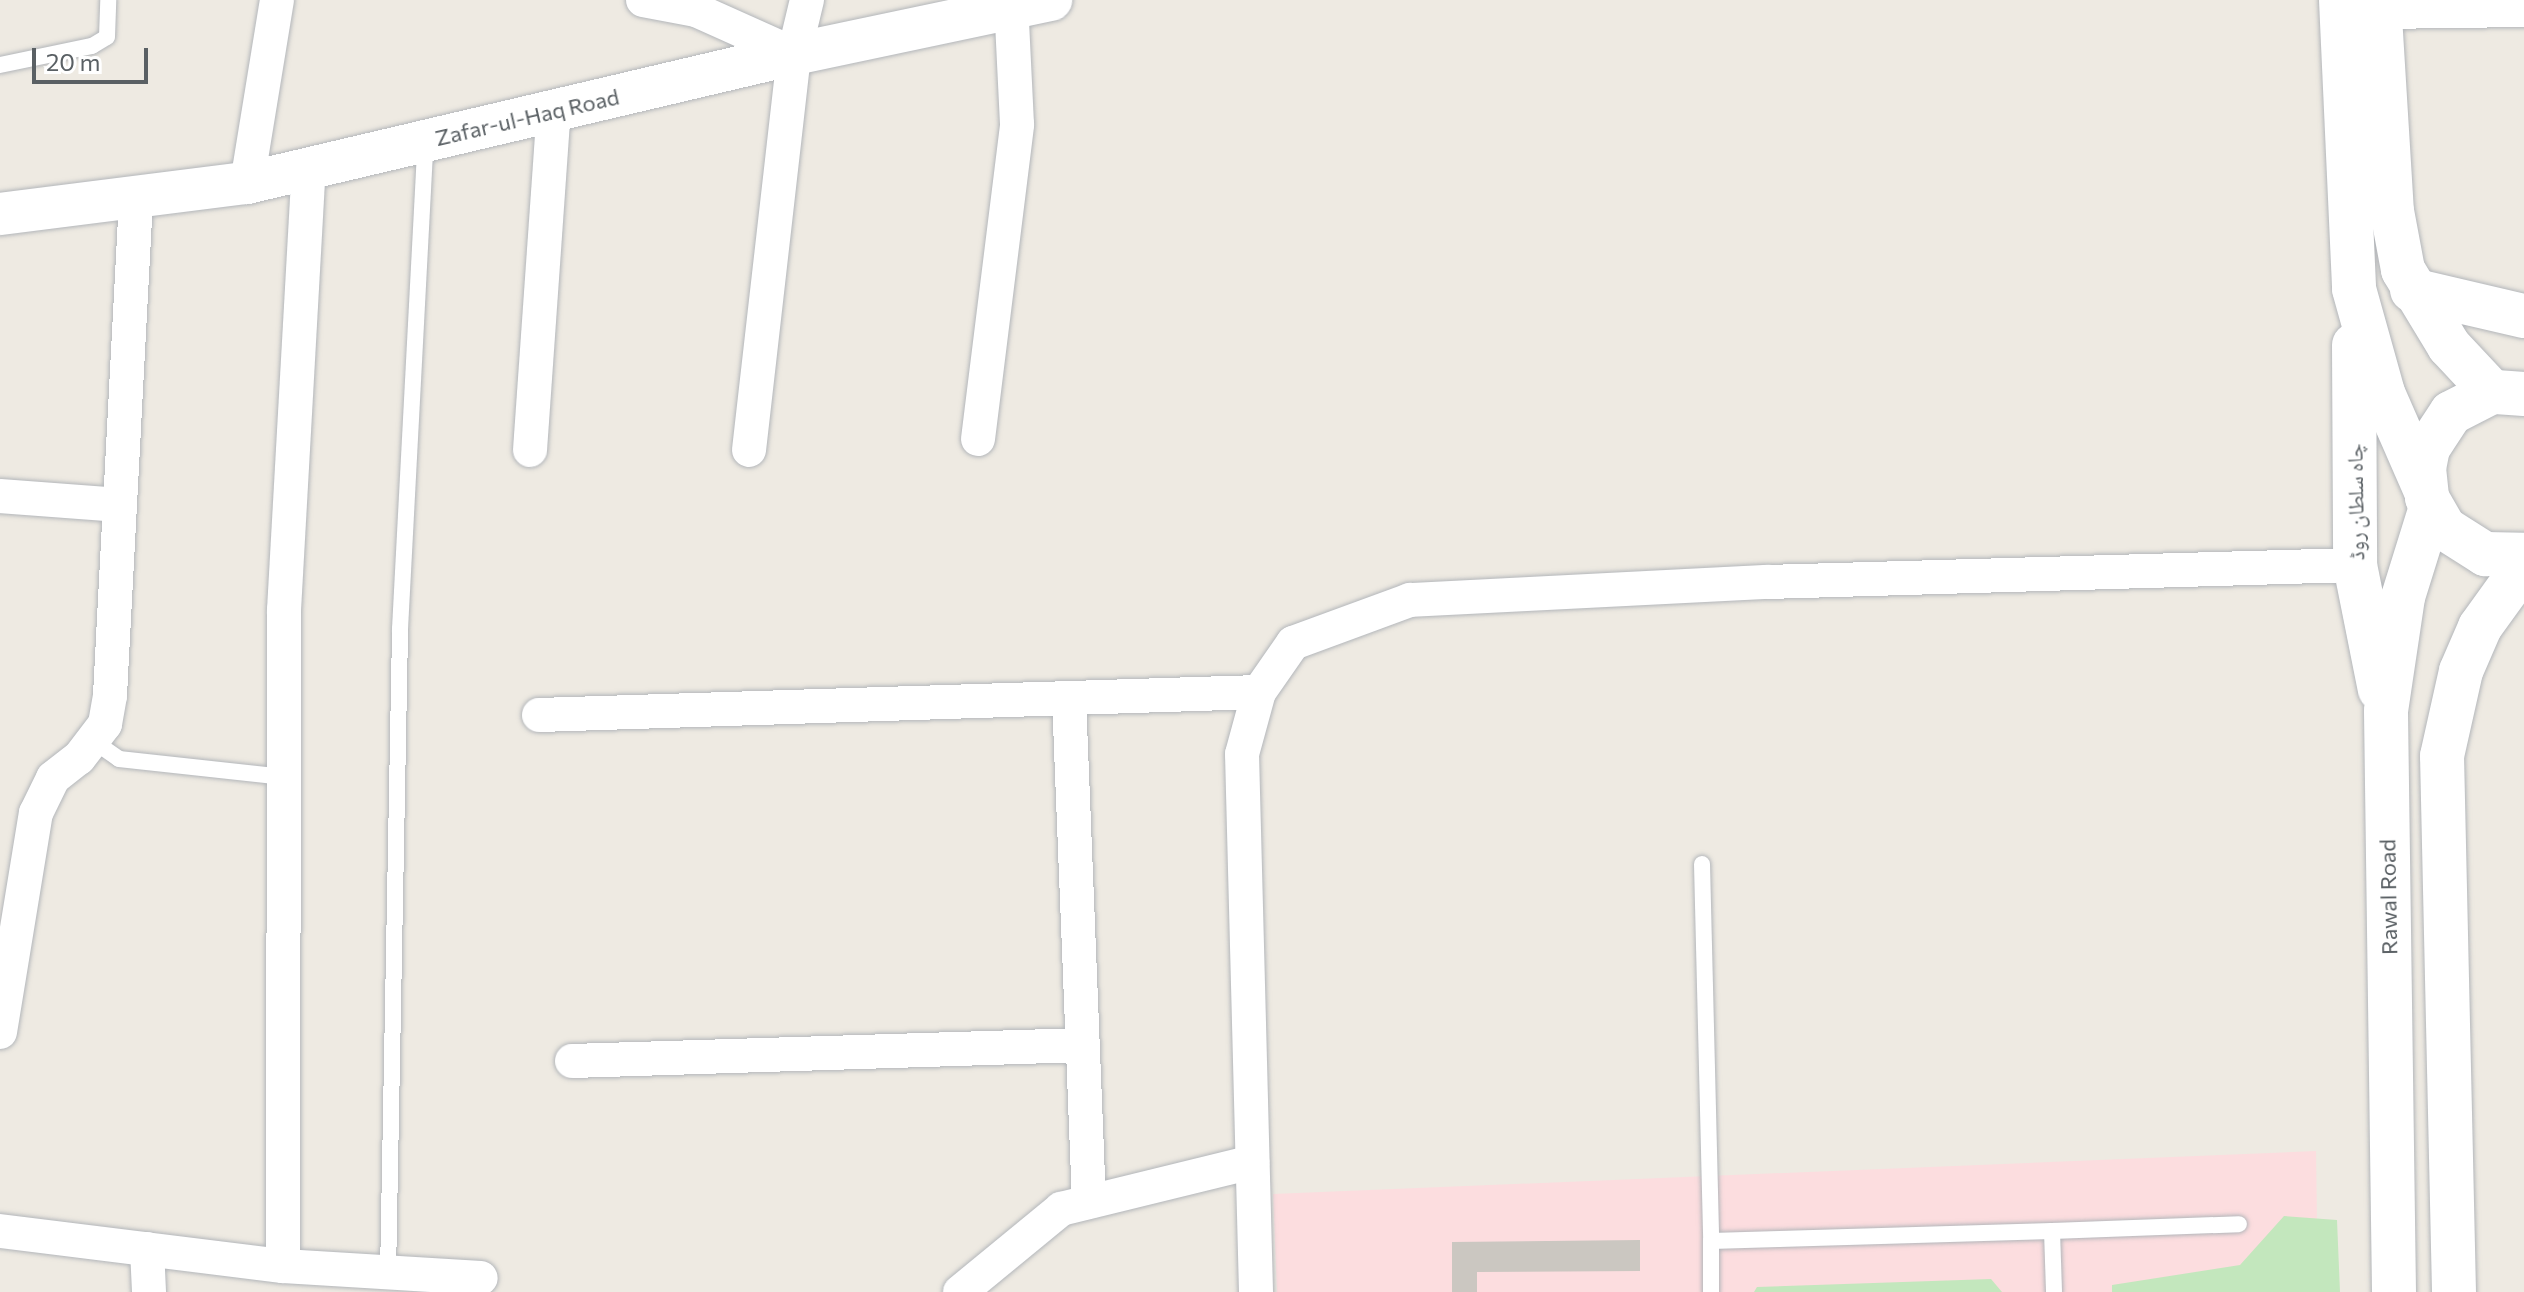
<!DOCTYPE html>
<meta charset="utf-8">
<style>
body{margin:0}
#map{position:relative;width:2524px;height:1292px;overflow:hidden;background:#eeeae2;font-family:Commissioner,"Noto Naskh Arabic",sans-serif}
div>[style]{position:absolute}
.medical>*{inset:0;background:#fcdddf}
.green>*{inset:0;background:#c3e7bd}
.building>*{inset:0;background:#cbc7c1}
.roads{filter:drop-shadow(0 0 2px #b3b6ba) drop-shadow(0 0 2px #b3b6ba)}
.service>*{height:16px;margin:-8px;padding:0 8px;transform-origin:8px;border-radius:8px;background:#fff}
.minor>*{height:34px;margin:-17px;padding:0 17px;transform-origin:17px;border-radius:17px;background:#fff}
.tertiary>*{height:42px;margin:-21px;padding:0 21px;transform-origin:21px;border-radius:21px;background:#fff}
.secondary>*{height:44px;margin:-22px;padding:0 22px;transform-origin:22px;border-radius:22px;background:#fff}
span{translate:-50% -50%;white-space:nowrap;text-align:center;line-height:1.15;-webkit-text-stroke:6px #fff;paint-order:stroke}
.street-label{font-size:22px;color:#5a6064}
.scale{position:absolute;left:32px;top:48px;width:116px;height:36px;box-sizing:border-box;border:4px solid #5a6064;border-top:0;padding-left:10px;font-size:24px;line-height:28px;white-space:nowrap;color:#5a6064;-webkit-text-stroke:6px #fff;paint-order:stroke}
</style>
<div id="map">
<div class="medical">
<div style="clip-path:polygon(2316px 1151px,2318px 1292px,1277px 1292px,1273px 1194px)"></div>
</div>
<div class="green">
<div style="clip-path:polygon(2284px 1216px,2337px 1220px,2340px 1292px,2112px 1292px,2112px 1285px,2240px 1265px)"></div>
<div style="clip-path:polygon(1991px 1279px,2002px 1292px,1754px 1292px,1757px 1287px)"></div>
</div>
<div class="building">
<div style="clip-path:polygon(1640px 1240px,1640px 1271px,1477px 1272px,1477px 1292px,1452px 1292px,1452px 1242px)"></div>
</div>
<div class="roads">
<div class="service">
<div style="left:0;top:65px;width:94px;rotate:-11.7deg"></div>
<div style="left:92px;top:46px;width:17px;rotate:-31deg"></div>
<div style="left:107px;top:37px;width:37px;rotate:-88deg"></div>
<div style="left:92px;top:740px;width:33px;rotate:35deg"></div>
<div style="left:119px;top:759px;width:166px;rotate:6.2deg"></div>
<div style="left:1702px;top:864px;width:377px;rotate:88.6deg"></div>
<div style="left:2052px;top:1231px;width:187px;rotate:-2.1deg"></div>
<div style="left:388px;top:1274px;width:645px;rotate:-88.93deg"></div>
<div style="left:400px;top:629px;width:489px;rotate:-87deg"></div>
<div style="left:1711px;top:1292px;width:51px;rotate:-90deg"></div>
<div style="left:1711px;top:1241px;width:341px;rotate:-1.7deg"></div>
<div style="left:2052px;top:1231px;width:61px;rotate:88.1deg"></div>
</div>
<div class="minor">
<div style="left:643px;top:0;width:54px;rotate:10.7deg"></div>
<div style="left:696px;top:10px;width:107px;rotate:24.2deg"></div>
<div style="left:2380px;top:12px;width:144px;rotate:-0.8deg"></div>
<div style="left:247px;top:183px;width:185px;rotate:-80.7deg"></div>
<div style="left:978px;top:439px;width:317px;rotate:-82.9deg"></div>
<div style="left:1017px;top:124px;width:124px;rotate:-92.8deg"></div>
<div style="left:530px;top:450px;width:341px;rotate:-86deg"></div>
<div style="left:749px;top:450px;width:399px;rotate:-83.5deg"></div>
<div style="left:794px;top:54px;width:56px;rotate:-76.5deg"></div>
<div style="left:0;top:496px;width:120px;rotate:4.3deg"></div>
<div style="left:1069px;top:698px;width:504px;rotate:87.73deg"></div>
<div style="left:539px;top:715px;width:720px;rotate:-1.83deg"></div>
<div style="left:0;top:1032px;width:222px;rotate:-80.7deg"></div>
<div style="left:36px;top:813px;width:39px;rotate:-64deg"></div>
<div style="left:53px;top:778px;width:33px;rotate:-38deg"></div>
<div style="left:79px;top:758px;width:43px;rotate:-52.6deg"></div>
<div style="left:105px;top:724px;width:29px;rotate:-80deg"></div>
<div style="left:110px;top:695px;width:496px;rotate:-87deg"></div>
<div style="left:572px;top:1061px;width:511px;rotate:-1.79deg"></div>
<div style="left:0;top:1231px;width:285px;rotate:7.1deg"></div>
<div style="left:283px;top:1266px;width:198px;rotate:3.5deg"></div>
<div style="left:147px;top:1249px;width:43px;rotate:87.3deg"></div>
<div style="left:283px;top:1266px;width:656px;rotate:-89.91deg"></div>
<div style="left:284px;top:610px;width:443px;rotate:-86.8deg"></div>
<div style="left:960px;top:1292px;width:131px;rotate:-39.4deg"></div>
<div style="left:1061px;top:1209px;width:197px;rotate:-13.8deg"></div>
<div style="left:1256px;top:1292px;width:538px;rotate:-91.49deg"></div>
<div style="left:1242px;top:754px;width:64px;rotate:-74.7deg"></div>
<div style="left:1259px;top:692px;width:60px;rotate:-55.2deg"></div>
<div style="left:1293px;top:643px;width:125px;rotate:-20.2deg"></div>
<div style="left:1410px;top:600px;width:357px;rotate:-2.9deg"></div>
<div style="left:1767px;top:582px;width:588px;rotate:-1.66deg"></div>
</div>
<div class="tertiary">
<div style="left:0;top:214px;width:249px;rotate:-7.2deg"></div>
<div style="left:247px;top:183px;width:562px;rotate:-13.27deg"></div>
<div style="left:794px;top:54px;width:263px;rotate:-11.9deg"></div>
</div>
<div class="secondary">
<div style="left:2341px;top:0;width:289px;rotate:87.4deg"></div>
<div style="left:2354px;top:289px;width:108px;rotate:74.4deg"></div>
<div style="left:2383px;top:393px;width:105px;rotate:66.4deg"></div>
<div style="left:2379px;top:0;width:211px;rotate:86.5deg"></div>
<div style="left:2392px;top:211px;width:60px;rotate:79.4deg"></div>
<div style="left:2403px;top:270px;width:89px;rotate:58.8deg"></div>
<div style="left:2449px;top:346px;width:63px;rotate:46.9deg"></div>
<div style="left:2412px;top:290px;width:115px;rotate:13.1deg"></div>
<div style="left:2354px;top:345px;width:220px;rotate:89.7deg"></div>
<div style="left:2355px;top:565px;width:127px;rotate:78.7deg"></div>
<div style="left:2524px;top:394px;width:32px;rotate:-176deg"></div>
<div style="left:2492px;top:392px;width:46px;rotate:152.9deg"></div>
<div style="left:2451px;top:413px;width:42px;rotate:123.3deg"></div>
<div style="left:2428px;top:448px;width:20px;rotate:101deg"></div>
<div style="left:2424px;top:468px;width:30px;rotate:84deg"></div>
<div style="left:2427px;top:498px;width:34px;rotate:60deg"></div>
<div style="left:2444px;top:528px;width:49px;rotate:32.4deg"></div>
<div style="left:2485px;top:554px;width:39px;rotate:1deg"></div>
<div style="left:2394px;top:1292px;width:581px;rotate:-90.79deg"></div>
<div style="left:2386px;top:711px;width:115px;rotate:-81.5deg"></div>
<div style="left:2403px;top:597px;width:94px;rotate:-72.7deg"></div>
<div style="left:2454px;top:1292px;width:536px;rotate:-91.28deg"></div>
<div style="left:2442px;top:756px;width:87px;rotate:-77.4deg"></div>
<div style="left:2461px;top:671px;width:48px;rotate:-66.6deg"></div>
<div style="left:2480px;top:627px;width:75px;rotate:-54.2deg"></div>
</div>
</div>
<div class="street-label">
<span style="left:527px;top:117px;rotate:-13deg">Zafar-ul-Haq Road</span>
<span style="left:2355px;top:502px;rotate:-91deg">چاہ سلطان روڈ</span>
<span style="left:2388px;top:897px;rotate:-91deg">Rawal Road</span>
</div>
<div class="scale">20 m</div>
</div>
